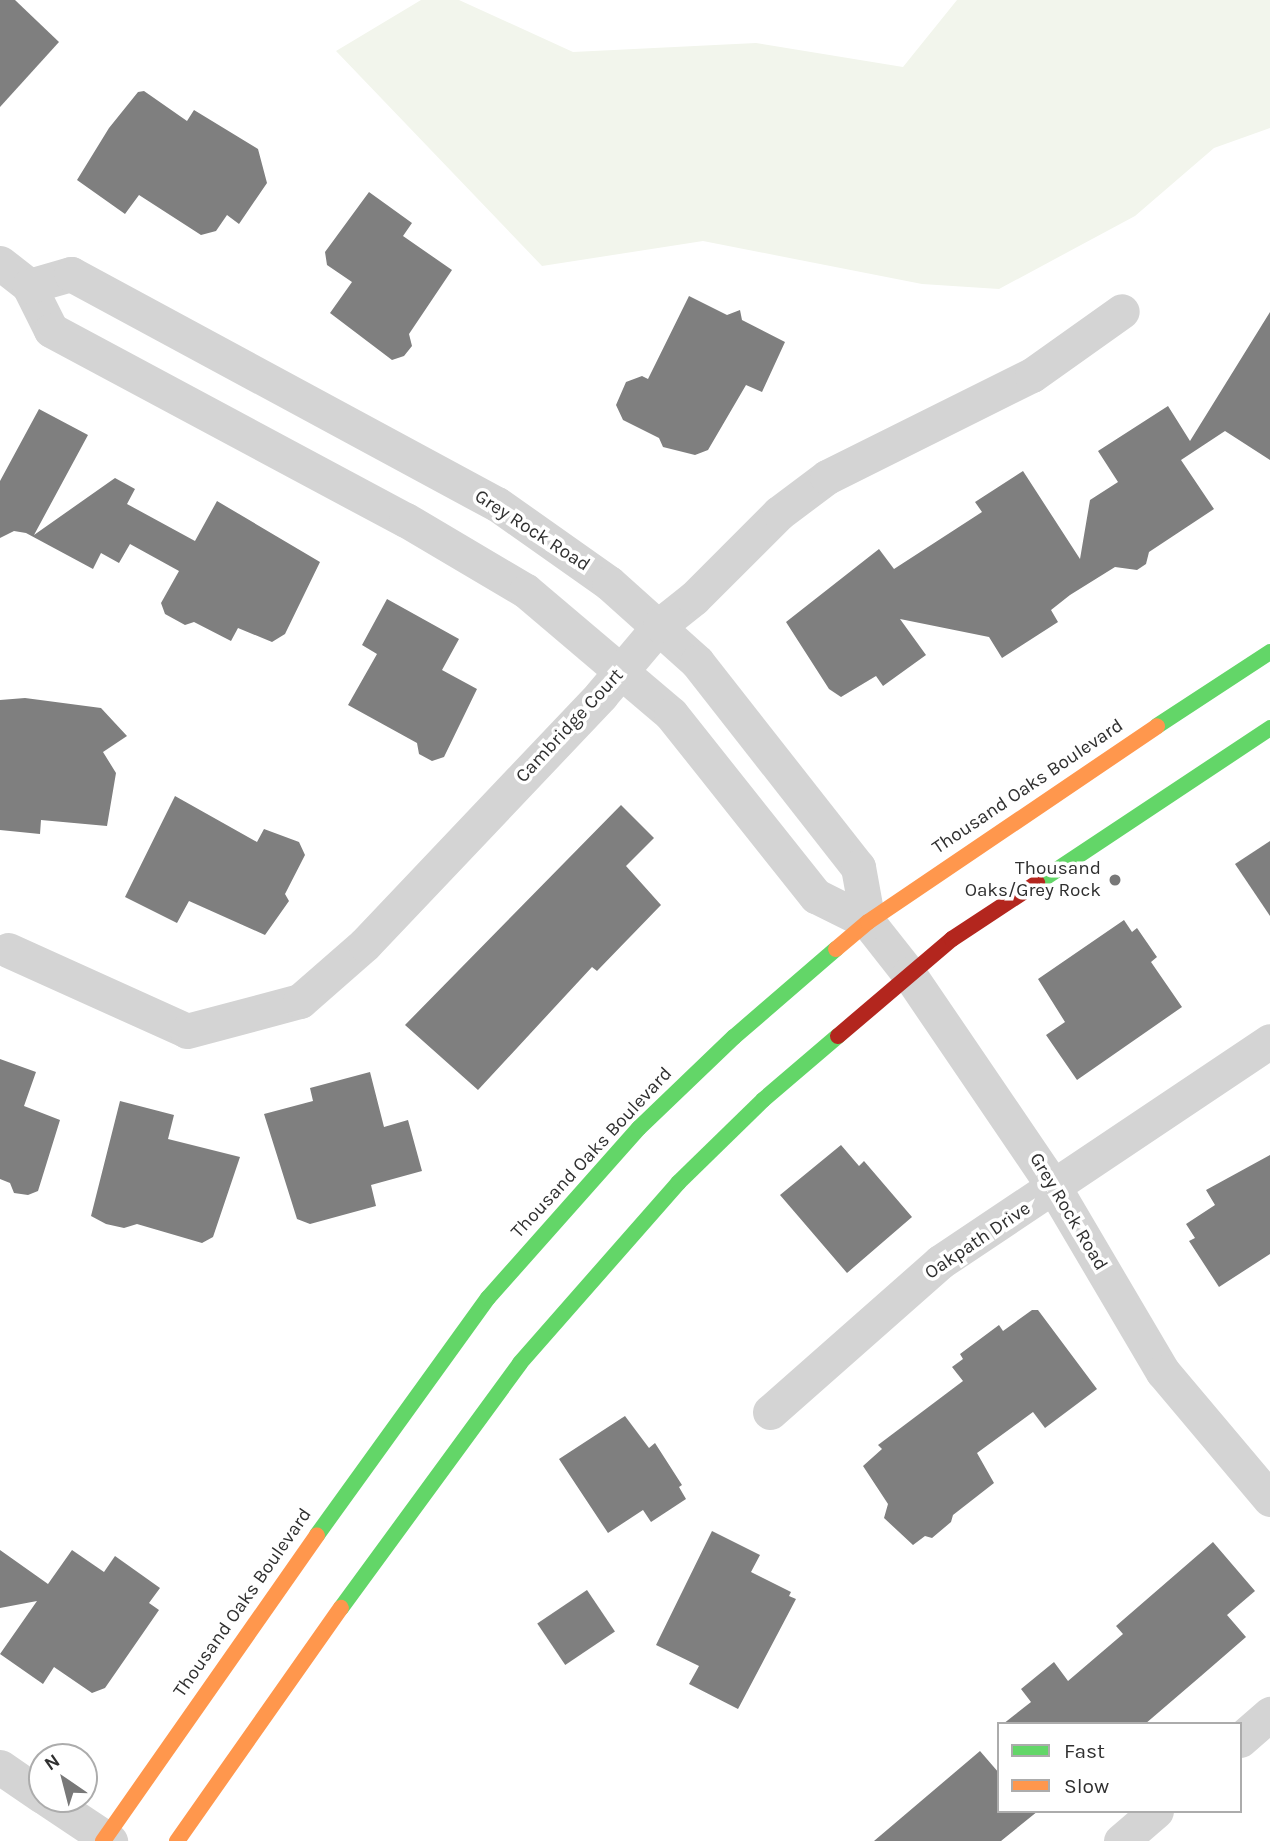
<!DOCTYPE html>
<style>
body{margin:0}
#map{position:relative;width:1270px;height:1841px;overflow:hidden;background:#fff;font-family:Karla,sans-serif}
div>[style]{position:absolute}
.green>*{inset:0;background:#f2f5ec}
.building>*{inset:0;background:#7f7f7f;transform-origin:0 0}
.street>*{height:35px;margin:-17.5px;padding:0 17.5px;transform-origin:17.5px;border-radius:17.5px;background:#d4d4d4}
.fast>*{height:16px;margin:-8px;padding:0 8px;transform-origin:8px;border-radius:8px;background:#63d668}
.slow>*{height:16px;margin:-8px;padding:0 8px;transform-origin:8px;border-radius:8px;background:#ff974d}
.jam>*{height:16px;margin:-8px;padding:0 8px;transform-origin:8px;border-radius:8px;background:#b3261e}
.dots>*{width:19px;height:19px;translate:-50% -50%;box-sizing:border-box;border:4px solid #fff;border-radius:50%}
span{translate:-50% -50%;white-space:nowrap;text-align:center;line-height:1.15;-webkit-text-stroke:7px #fff;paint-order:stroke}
.street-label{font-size:19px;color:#303030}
.poi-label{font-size:19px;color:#303030}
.right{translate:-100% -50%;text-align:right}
.legend{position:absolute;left:997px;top:1722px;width:245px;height:91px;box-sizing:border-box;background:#fff;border:2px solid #acacac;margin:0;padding:9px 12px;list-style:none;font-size:21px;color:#303030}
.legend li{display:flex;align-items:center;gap:14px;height:35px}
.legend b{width:35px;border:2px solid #acacac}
.north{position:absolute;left:28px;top:1743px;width:70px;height:70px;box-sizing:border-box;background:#fff;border:2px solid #acacac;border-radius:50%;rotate:325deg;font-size:19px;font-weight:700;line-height:28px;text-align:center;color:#303030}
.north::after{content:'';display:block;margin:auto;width:24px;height:32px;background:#787878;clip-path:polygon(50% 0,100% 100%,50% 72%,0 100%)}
</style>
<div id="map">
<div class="green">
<div style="clip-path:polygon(421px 0,459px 0,573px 52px,756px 43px,903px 67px,957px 0,1270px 0,1270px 128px,1214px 148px,1135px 216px,999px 289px,922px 284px,703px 241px,542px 266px,336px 51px)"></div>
</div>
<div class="building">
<div style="clip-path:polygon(0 0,15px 0,59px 42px,0 107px)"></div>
<div style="clip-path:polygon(144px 91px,187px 121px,194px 110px,258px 149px,267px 183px,239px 224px,227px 215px,216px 231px,201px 235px,139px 195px,125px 214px,77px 180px,109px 128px,138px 92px)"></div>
<div style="clip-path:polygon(369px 192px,412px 223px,403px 236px,452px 270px,409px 334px,412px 346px,404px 356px,392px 360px,330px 313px,352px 282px,327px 265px,325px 252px)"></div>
<div style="clip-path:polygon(689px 296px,727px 315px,740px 310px,742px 320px,785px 342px,762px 392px,746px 385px,708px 450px,695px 455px,663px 447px,659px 438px,623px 420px,616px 405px,626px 382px,642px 376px,648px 379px)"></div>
<div style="clip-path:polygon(1270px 312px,1270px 460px,1225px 431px,1181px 460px,1214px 509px,1149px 552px,1146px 564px,1137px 570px,1115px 567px,1070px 595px,1051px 610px,1058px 622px,1002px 658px,989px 637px,900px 619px,926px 655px,883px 686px,876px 676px,841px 697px,829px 689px,786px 622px,879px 549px,894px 569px,982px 512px,975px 502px,1023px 471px,1080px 559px,1090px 500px,1118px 482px,1098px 451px,1168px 406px,1190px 441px)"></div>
<div style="clip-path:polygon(39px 409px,88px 435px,34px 535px,115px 478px,135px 489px,127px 504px,195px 541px,217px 501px,320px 562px,285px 634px,272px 642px,238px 628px,231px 641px,194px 622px,185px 625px,165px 614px,161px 603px,179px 571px,130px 544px,119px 563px,101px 553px,93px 569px,26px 533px,14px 531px,0 538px,0 481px)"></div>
<div style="clip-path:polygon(387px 599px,459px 639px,442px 670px,477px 689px,444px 757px,432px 761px,419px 754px,417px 743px,348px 705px,377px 654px,362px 645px)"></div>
<div style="clip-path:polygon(25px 698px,101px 708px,127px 736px,103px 752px,116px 773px,107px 826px,41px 820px,40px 834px,0 830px,0 700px)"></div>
<div style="clip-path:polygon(175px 796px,257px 842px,264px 829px,299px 842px,305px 855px,285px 894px,289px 901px,265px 935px,189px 901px,177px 923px,125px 897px)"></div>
<div style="clip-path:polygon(621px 805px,654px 838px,626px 866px,661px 905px,597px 971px,592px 967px,478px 1090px,405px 1025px)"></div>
<div style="clip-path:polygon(1270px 841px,1270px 916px,1235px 864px)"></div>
<div style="clip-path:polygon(1124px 920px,1132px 932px,1137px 928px,1157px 957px,1151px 962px,1182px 1007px,1077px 1080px,1046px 1035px,1065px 1022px,1038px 979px)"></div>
<div style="clip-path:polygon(0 1059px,36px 1072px,24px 1106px,60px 1120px,38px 1191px,28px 1195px,14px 1193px,10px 1183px,0 1179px)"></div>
<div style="clip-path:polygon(370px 1072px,384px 1127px,408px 1120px,422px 1171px,371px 1185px,376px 1206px,310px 1224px,297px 1219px,264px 1114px,313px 1101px,310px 1088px)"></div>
<div style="clip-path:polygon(120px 1101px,174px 1115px,168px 1139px,240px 1157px,213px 1237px,202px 1243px,137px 1224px,124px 1228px,106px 1224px,91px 1216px)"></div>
<div style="clip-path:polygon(841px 1145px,859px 1166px,864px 1161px,912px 1217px,847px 1273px,780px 1195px)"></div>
<div style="clip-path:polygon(1270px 1155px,1270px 1254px,1219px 1287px,1189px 1241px,1195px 1238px,1186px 1224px,1215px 1205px,1206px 1190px)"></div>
<div style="clip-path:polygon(1032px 1310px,1038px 1310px,1097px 1389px,1045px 1428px,1033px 1412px,977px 1453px,994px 1483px,953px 1515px,951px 1522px,932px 1538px,925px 1536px,913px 1545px,884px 1518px,888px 1504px,863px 1466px,882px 1449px,878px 1445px,963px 1381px,952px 1367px,963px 1359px,960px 1354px,999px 1325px,1003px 1331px)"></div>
<div style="clip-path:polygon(625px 1416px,649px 1448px,655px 1443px,682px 1485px,679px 1487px,686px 1499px,651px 1522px,643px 1510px,608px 1533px,559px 1459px)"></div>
<div style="clip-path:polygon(712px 1531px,760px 1555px,751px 1572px,791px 1592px,789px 1596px,796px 1599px,738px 1709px,689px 1684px,699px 1666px,656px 1645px)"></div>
<div style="clip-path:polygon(1213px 1542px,1255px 1591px,1227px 1615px,1246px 1637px,1201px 1676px,1145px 1724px,1003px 1724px,1031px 1702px,1021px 1689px,1054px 1662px,1068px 1681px,1123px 1634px,1116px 1626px)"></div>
<div style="clip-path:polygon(0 1550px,48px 1584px,72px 1550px,104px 1572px,115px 1556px,160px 1588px,149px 1603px,159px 1610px,105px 1688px,92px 1693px,54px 1667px,43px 1684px,0 1654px,37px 1601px,0 1608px)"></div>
<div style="left:587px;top:1590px;width:50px;height:60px;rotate:56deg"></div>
<div style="clip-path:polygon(980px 1751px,999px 1773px,999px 1811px,1038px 1811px,1001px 1841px,874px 1841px)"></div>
</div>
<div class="street">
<div style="left:0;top:263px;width:37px;rotate:38deg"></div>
<div style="left:29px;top:286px;width:49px;rotate:63.4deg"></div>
<div style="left:51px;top:330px;width:403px;rotate:28.2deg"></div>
<div style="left:406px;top:520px;width:139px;rotate:30.6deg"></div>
<div style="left:526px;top:591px;width:190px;rotate:40.3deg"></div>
<div style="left:671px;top:714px;width:233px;rotate:51.5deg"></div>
<div style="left:816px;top:896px;width:58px;rotate:26.6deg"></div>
<div style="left:868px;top:922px;width:66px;rotate:51.7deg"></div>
<div style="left:909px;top:974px;width:260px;rotate:55.8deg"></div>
<div style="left:1055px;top:1189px;width:212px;rotate:59.5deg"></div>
<div style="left:1163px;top:1372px;width:166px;rotate:49.9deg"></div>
<div style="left:29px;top:286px;width:44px;rotate:-15.9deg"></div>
<div style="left:71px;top:274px;width:484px;rotate:28.4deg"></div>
<div style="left:497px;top:504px;width:137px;rotate:35.2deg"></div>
<div style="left:609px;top:583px;width:118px;rotate:41.9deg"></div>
<div style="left:697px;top:662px;width:261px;rotate:51.9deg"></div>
<div style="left:858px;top:867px;width:56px;rotate:79.7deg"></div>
<div style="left:8px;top:950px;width:196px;rotate:24.3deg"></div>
<div style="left:187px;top:1031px;width:117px;rotate:-14.9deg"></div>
<div style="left:300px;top:1001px;width:86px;rotate:-41.2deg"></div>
<div style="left:365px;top:944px;width:343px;rotate:-46.5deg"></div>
<div style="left:601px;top:695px;width:92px;rotate:-49.9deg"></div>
<div style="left:660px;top:625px;width:43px;rotate:-38.5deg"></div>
<div style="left:694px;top:598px;width:120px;rotate:-45deg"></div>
<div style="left:779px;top:513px;width:60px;rotate:-36.9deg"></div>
<div style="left:827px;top:477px;width:229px;rotate:-26.5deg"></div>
<div style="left:1032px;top:375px;width:110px;rotate:-35.4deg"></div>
<div style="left:770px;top:1412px;width:227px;rotate:-41.4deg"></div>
<div style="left:940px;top:1262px;width:397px;rotate:-33.8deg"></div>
<div style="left:1240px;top:1740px;width:40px;rotate:-41deg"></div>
<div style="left:0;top:1767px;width:51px;rotate:34.6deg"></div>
<div style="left:47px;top:1799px;width:76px;rotate:33.7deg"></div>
<div style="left:1121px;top:1841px;width:46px;rotate:-40.6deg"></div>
</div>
<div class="fast">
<div style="left:1157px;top:726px;width:135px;rotate:-33.2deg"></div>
<div style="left:1037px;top:883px;width:280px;rotate:-33.6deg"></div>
<div style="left:317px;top:1535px;width:292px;rotate:-54.2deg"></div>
<div style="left:488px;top:1298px;width:227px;rotate:-48.4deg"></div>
<div style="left:639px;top:1128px;width:132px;rotate:-43.8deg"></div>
<div style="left:734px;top:1037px;width:135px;rotate:-40.8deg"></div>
<div style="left:341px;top:1608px;width:303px;rotate:-53.8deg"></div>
<div style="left:520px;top:1363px;width:240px;rotate:-48.7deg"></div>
<div style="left:678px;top:1183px;width:119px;rotate:-44.3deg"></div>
<div style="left:763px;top:1100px;width:99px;rotate:-40.5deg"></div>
</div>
<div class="slow">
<div style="left:836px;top:949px;width:42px;rotate:-40.2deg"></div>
<div style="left:868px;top:922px;width:349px;rotate:-34.1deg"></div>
<div style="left:103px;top:1841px;width:373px;rotate:-55deg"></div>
<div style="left:177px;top:1841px;width:285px;rotate:-54.9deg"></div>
</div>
<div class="jam">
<div style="left:838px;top:1036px;width:150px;rotate:-40.4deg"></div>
<div style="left:952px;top:939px;width:102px;rotate:-33.4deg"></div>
</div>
<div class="dots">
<div style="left:1115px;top:880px;background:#787878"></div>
</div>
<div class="street-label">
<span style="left:532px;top:531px;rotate:33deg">Grey Rock Road</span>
<span style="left:570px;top:726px;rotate:-47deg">Cambridge Court</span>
<span style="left:1028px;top:787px;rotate:-34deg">Thousand Oaks Boulevard</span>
<span style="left:592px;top:1153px;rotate:-47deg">Thousand Oaks Boulevard</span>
<span style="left:1068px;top:1212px;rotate:59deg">Grey Rock Road</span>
<span style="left:978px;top:1241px;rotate:-34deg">Oakpath Drive</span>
<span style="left:243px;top:1603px;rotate:-55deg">Thousand Oaks Boulevard</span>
</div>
<div class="poi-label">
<span class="right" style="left:1101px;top:880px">Thousand<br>Oaks/Grey Rock</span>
</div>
<ul class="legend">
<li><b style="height:9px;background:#63d668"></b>Fast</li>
<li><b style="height:9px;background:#ff974d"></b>Slow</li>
</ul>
<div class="north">N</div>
</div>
